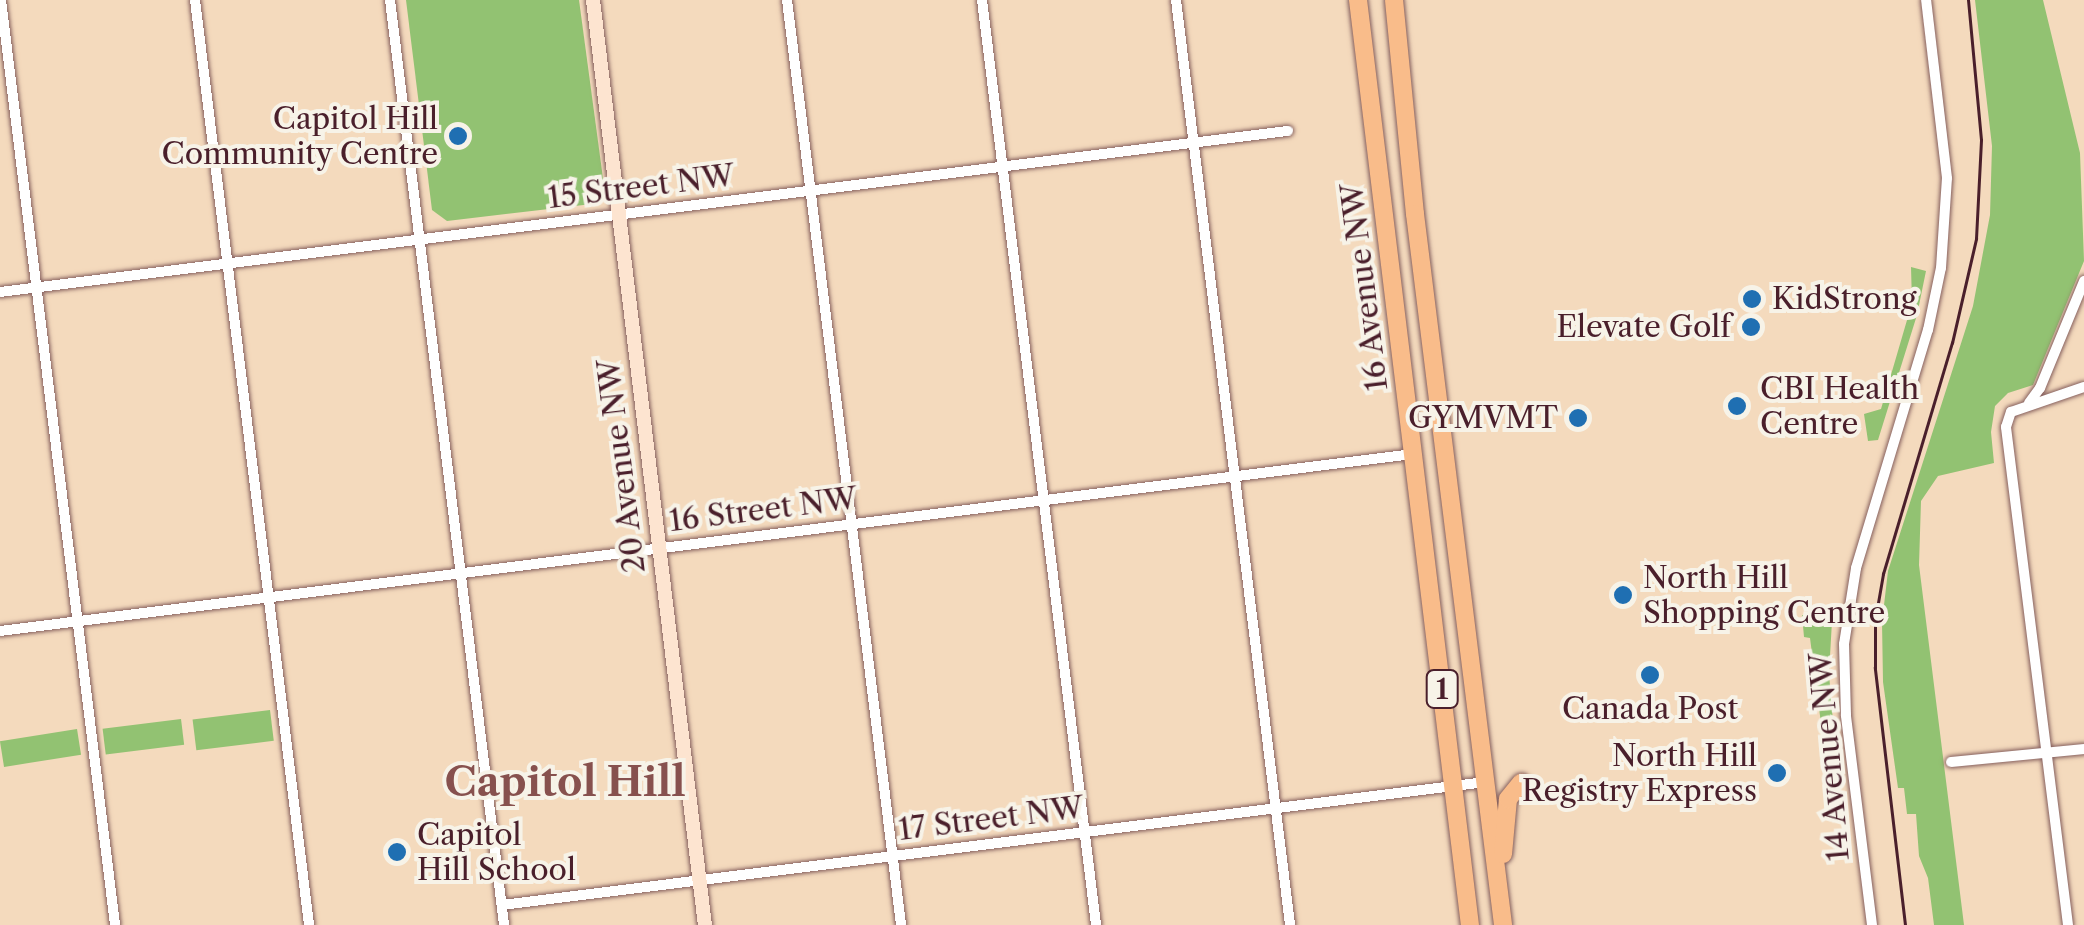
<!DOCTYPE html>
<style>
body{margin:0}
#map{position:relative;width:2084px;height:925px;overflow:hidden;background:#f4dabd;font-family:"Libre Caslon Text",serif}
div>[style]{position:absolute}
.green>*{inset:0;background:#92c272;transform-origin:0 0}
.roads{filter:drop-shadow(0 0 2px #86605e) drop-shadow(0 0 2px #86605e)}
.street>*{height:10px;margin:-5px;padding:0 5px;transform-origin:5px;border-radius:5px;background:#fff}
.secondary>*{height:14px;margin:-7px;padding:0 7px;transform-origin:7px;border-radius:7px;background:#fde4d0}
.highway>*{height:18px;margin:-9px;padding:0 9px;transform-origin:9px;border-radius:9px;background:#f9bc8a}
.tram>*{height:2.5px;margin:-1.25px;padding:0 1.25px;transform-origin:1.25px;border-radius:1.25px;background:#4a1f2b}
.dots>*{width:28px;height:28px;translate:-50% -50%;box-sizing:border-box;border:5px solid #f7f3e8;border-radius:50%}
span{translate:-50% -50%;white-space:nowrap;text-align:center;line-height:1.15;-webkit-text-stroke:8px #f7f3e8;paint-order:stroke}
.shield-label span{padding:2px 8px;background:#f7f3e8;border:2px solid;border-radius:8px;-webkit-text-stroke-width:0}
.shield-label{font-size:28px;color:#4a1f2b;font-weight:700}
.poi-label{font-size:30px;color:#4a1f2b}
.right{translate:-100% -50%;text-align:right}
.left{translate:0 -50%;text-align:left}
.street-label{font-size:30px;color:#4a1f2b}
.district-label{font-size:40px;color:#87514e;font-weight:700}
</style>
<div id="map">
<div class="green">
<div style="clip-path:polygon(406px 0,579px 0,604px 186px,592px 204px,447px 221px,432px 210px)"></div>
<div style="clip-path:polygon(1975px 0,2043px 0,2080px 153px,2084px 261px,2033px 385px,2008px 393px,1995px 406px,1991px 432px,1994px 463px,1938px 476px,1921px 501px,1919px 565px,1964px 925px,1934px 925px,1928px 878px,1919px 856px,1916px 814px,1907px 814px,1904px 788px,1898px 788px,1883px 682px,1882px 622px,1888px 571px,1973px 306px,1990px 215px,1992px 146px)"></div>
<div style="clip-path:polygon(1911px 267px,1926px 271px,1917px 315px,1878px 440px,1868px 441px,1864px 414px,1881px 409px,1912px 303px)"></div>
<div style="clip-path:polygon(1819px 614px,1832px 621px,1829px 674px,1835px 745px,1824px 747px,1810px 638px,1804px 637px,1802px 615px)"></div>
<div style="left:270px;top:710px;width:31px;height:78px;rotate:83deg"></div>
<div style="left:181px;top:719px;width:26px;height:79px;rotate:83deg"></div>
<div style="left:77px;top:729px;width:26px;height:78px;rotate:81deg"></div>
</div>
<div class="roads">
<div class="street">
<div style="left:1px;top:0;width:932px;rotate:82.97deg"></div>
<div style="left:195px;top:0;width:932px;rotate:82.97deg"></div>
<div style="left:390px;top:0;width:932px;rotate:82.97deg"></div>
<div style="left:787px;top:0;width:932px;rotate:82.97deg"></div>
<div style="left:982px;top:0;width:932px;rotate:82.97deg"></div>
<div style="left:1176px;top:0;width:932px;rotate:82.97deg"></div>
<div style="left:0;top:292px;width:1298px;rotate:-7.13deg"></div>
<div style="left:2029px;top:403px;width:19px;rotate:-54deg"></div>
<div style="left:2040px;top:388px;width:116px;rotate:-67.6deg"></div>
<div style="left:0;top:631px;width:1424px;rotate:-7.14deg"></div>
<div style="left:1951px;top:762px;width:134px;rotate:-5.6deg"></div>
<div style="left:502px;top:905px;width:992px;rotate:-7.13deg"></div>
<div style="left:1872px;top:925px;width:212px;rotate:-97.1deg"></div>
<div style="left:1846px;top:715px;width:71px;rotate:-91.6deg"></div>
<div style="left:1844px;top:644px;width:77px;rotate:-81deg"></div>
<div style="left:1856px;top:568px;width:249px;rotate:-73.2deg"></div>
<div style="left:1928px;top:330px;width:63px;rotate:-78.2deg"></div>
<div style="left:1941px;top:268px;width:90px;rotate:-86.2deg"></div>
<div style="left:1947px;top:178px;width:179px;rotate:-96.7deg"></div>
<div style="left:2068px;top:925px;width:502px;rotate:-97.1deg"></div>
<div style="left:2006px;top:427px;width:16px;rotate:-72deg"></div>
<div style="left:2011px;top:412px;width:77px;rotate:-18.9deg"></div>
</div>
<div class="secondary">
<div style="left:593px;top:0;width:932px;rotate:83.1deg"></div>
</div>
<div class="highway">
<div style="left:1358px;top:0;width:932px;rotate:83.1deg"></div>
<div style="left:1394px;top:0;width:215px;rotate:84.4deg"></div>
<div style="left:1415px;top:214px;width:716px;rotate:82.94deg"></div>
<div style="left:1503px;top:854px;width:55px;rotate:-84.8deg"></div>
<div style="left:1508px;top:799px;width:21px;rotate:-51deg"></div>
</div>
</div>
<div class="tram">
<div style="left:1905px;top:925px;width:259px;rotate:-96.7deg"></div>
<div style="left:1875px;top:668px;width:48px;rotate:-90deg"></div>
<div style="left:1875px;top:620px;width:47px;rotate:-80.1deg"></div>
<div style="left:1883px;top:574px;width:241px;rotate:-73.4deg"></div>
<div style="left:1952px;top:343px;width:107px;rotate:-77deg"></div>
<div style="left:1976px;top:239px;width:99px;rotate:-87.1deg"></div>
<div style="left:1981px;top:140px;width:141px;rotate:-95.3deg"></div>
</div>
<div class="dots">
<div style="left:458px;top:136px;background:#1f6fb2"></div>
<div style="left:1752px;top:299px;background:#1f6fb2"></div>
<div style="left:1751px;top:327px;background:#1f6fb2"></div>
<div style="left:1737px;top:406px;background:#1f6fb2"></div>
<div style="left:1578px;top:418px;background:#1f6fb2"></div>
<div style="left:1623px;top:595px;background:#1f6fb2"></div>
<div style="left:1650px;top:675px;background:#1f6fb2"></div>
<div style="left:1777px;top:773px;background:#1f6fb2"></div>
<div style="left:397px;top:852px;background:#1f6fb2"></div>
</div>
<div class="shield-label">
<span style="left:1442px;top:689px">1</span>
</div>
<div class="poi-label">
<span class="right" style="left:438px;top:136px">Capitol Hill<br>Community Centre</span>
<span class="left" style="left:1772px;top:299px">KidStrong</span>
<span class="right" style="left:1731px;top:327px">Elevate Golf</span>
<span class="left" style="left:1760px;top:406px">CBI Health<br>Centre</span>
<span class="right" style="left:1558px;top:418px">GYMVMT</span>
<span class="left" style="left:1643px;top:595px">North Hill<br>Shopping Centre</span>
<span style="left:1650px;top:709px">Canada Post</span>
<span class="right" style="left:1757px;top:773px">North Hill<br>Registry Express</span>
<span class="left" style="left:417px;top:852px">Capitol<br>Hill School</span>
</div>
<div class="street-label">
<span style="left:641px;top:187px;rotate:-7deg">15 Street NW</span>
<span style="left:1365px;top:287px;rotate:-97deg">16 Avenue NW</span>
<span style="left:622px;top:466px;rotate:-97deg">20 Avenue NW</span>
<span style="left:763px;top:510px;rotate:-7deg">16 Street NW</span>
<span style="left:1830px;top:757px;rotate:-95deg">14 Avenue NW</span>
<span style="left:991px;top:819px;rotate:-7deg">17 Street NW</span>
</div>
<div class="district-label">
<span style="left:565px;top:782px">Capitol Hill</span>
</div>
</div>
